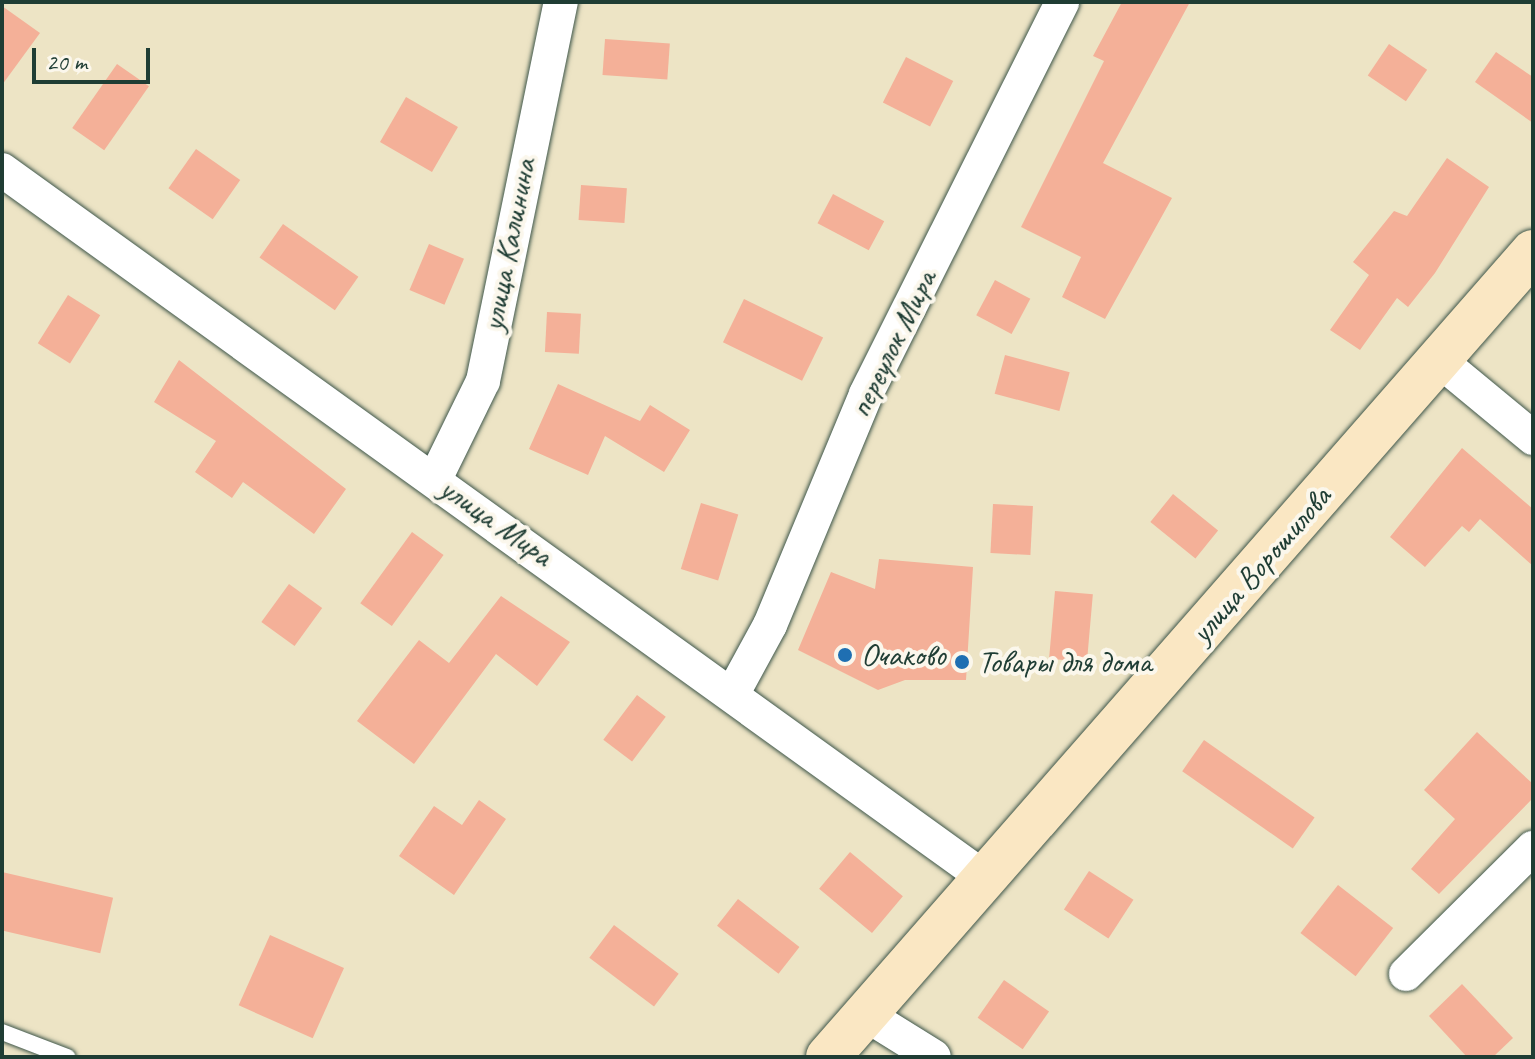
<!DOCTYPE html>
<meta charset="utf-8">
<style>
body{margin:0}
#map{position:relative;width:1535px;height:1059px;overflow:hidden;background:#ede4c5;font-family:Caveat,sans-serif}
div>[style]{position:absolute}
.building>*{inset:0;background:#f4b098;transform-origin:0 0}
.roads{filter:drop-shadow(0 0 2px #3e564a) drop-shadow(0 0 2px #3e564a)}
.service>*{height:16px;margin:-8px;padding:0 8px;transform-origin:8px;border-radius:8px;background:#fff}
.minor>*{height:34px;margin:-17px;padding:0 17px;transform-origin:17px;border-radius:17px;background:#fff}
.secondary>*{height:44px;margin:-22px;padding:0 22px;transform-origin:22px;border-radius:22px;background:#fae7c3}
.dots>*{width:22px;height:22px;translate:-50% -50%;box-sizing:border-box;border:4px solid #fbf7ec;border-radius:50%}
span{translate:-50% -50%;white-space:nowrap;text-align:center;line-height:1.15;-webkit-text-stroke:8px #fbf7ec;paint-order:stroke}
.street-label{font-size:32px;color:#1f3d34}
.poi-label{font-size:32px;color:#1f3d34}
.left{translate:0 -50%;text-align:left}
.frame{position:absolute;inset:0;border:4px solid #1f3d34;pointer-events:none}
.scale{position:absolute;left:32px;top:48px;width:118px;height:36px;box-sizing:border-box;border:4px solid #1f3d34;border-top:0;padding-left:10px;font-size:24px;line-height:28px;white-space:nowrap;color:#1f3d34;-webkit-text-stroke:6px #fbf7ec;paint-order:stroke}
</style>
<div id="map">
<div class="building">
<div style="clip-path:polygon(1122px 2px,1190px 2px,1103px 163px,1172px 198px,1105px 319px,1062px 297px,1081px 257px,1021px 227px,1104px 61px,1093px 56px)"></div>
<div style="clip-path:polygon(2px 6px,40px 33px,2px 85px)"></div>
<div style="left:605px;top:39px;width:65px;height:36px;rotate:4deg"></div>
<div style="left:1389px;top:44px;width:46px;height:38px;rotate:34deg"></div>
<div style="clip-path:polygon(1496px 52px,1533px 77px,1533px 123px,1475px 82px)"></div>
<div style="left:906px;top:57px;width:53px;height:51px;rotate:27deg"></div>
<div style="left:117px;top:64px;width:39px;height:78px;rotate:35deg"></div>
<div style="left:406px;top:97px;width:60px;height:52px;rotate:30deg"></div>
<div style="left:196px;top:149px;width:54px;height:48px;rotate:35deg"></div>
<div style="clip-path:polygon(1447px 158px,1489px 187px,1435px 273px,1408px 307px,1397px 298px,1360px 350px,1330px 330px,1369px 275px,1353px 262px,1394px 211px,1407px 216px)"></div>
<div style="left:581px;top:185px;width:46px;height:35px;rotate:4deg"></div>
<div style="left:833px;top:194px;width:58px;height:33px;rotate:28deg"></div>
<div style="left:283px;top:224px;width:92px;height:41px;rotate:35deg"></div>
<div style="left:429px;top:244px;width:38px;height:50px;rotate:23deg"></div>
<div style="left:995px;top:280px;width:40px;height:40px;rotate:28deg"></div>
<div style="left:68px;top:295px;width:38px;height:57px;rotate:32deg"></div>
<div style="left:744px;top:299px;width:88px;height:48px;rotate:26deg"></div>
<div style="left:547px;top:312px;width:34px;height:40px;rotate:3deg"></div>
<div style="left:1005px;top:355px;width:67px;height:40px;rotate:15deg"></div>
<div style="clip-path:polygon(179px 360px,346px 489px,314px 534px,243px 482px,232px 498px,195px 472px,216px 441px,154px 402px)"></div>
<div style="clip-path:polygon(558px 384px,640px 421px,650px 405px,690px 430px,664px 472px,605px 436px,588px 475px,529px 449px)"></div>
<div style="clip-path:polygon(1462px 448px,1533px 509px,1533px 566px,1480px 519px,1469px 532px,1462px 526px,1425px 567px,1390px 537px)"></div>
<div style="left:1173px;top:494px;width:58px;height:36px;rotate:39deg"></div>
<div style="left:701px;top:503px;width:39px;height:69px;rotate:17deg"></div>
<div style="left:993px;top:504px;width:40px;height:49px;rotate:3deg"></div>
<div style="left:412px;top:532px;width:39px;height:88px;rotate:36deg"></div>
<div style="clip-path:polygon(879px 559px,973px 567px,966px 680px,905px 680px,878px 690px,798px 650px,831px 572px,875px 589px)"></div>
<div style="left:289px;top:584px;width:41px;height:47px;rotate:36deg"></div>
<div style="left:1055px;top:591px;width:38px;height:68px;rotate:5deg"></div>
<div style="clip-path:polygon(501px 596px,570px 642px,537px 686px,496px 654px,414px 764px,357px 721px,419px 640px,449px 663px)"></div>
<div style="left:637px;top:695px;width:36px;height:56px;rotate:37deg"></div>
<div style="clip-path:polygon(1477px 732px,1533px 784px,1533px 798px,1439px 894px,1411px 869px,1455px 819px,1424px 790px)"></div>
<div style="left:1204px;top:740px;width:135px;height:38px;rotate:35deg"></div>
<div style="clip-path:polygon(479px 800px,506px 819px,454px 895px,399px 856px,434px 806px,462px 825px)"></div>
<div style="left:850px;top:852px;width:69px;height:48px;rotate:40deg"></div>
<div style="left:1089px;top:871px;width:53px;height:46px;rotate:33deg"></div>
<div style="left:2px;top:872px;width:114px;height:57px;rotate:13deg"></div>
<div style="left:1338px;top:885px;width:70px;height:61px;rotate:38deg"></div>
<div style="left:738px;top:899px;width:78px;height:34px;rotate:38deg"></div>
<div style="left:614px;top:925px;width:81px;height:41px;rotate:37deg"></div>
<div style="left:270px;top:935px;width:81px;height:77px;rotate:24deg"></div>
<div style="left:1004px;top:980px;width:55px;height:46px;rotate:35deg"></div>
<div style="clip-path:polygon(1462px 984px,1513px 1038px,1493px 1057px,1467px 1057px,1429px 1016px)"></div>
</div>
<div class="roads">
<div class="service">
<div style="left:2px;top:1032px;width:70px;rotate:21deg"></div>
</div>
<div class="minor">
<div style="left:2px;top:170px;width:1213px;rotate:35.77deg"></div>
<div style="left:1440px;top:361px;width:121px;rotate:39.6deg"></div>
<div style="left:435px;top:479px;width:109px;rotate:-63.9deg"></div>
<div style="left:483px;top:381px;width:387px;rotate:-78.4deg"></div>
<div style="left:734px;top:691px;width:75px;rotate:-61.4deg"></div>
<div style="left:770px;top:625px;width:250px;rotate:-67.4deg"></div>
<div style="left:866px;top:394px;width:438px;rotate:-63.4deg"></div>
<div style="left:1406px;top:974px;width:179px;rotate:-44.8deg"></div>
<div style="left:865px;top:1014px;width:81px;rotate:31.9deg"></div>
</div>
<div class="secondary">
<div style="left:828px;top:1057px;width:1070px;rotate:-48.79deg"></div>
</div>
</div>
<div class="dots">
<div style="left:845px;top:655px;background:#1f6fb2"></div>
<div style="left:962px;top:662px;background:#1f6fb2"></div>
</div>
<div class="street-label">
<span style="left:509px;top:245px;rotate:-79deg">улица Калинина</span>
<span style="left:893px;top:344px;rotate:-64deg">переулок Мира</span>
<span style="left:496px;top:522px;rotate:35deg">улица Мира</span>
<span style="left:1261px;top:565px;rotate:-49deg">улица Ворошилова</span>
</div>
<div class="poi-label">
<span class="left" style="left:861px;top:655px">Очаково</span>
<span class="left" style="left:978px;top:662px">Товары для дома</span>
</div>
<div class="frame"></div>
<div class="scale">20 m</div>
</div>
